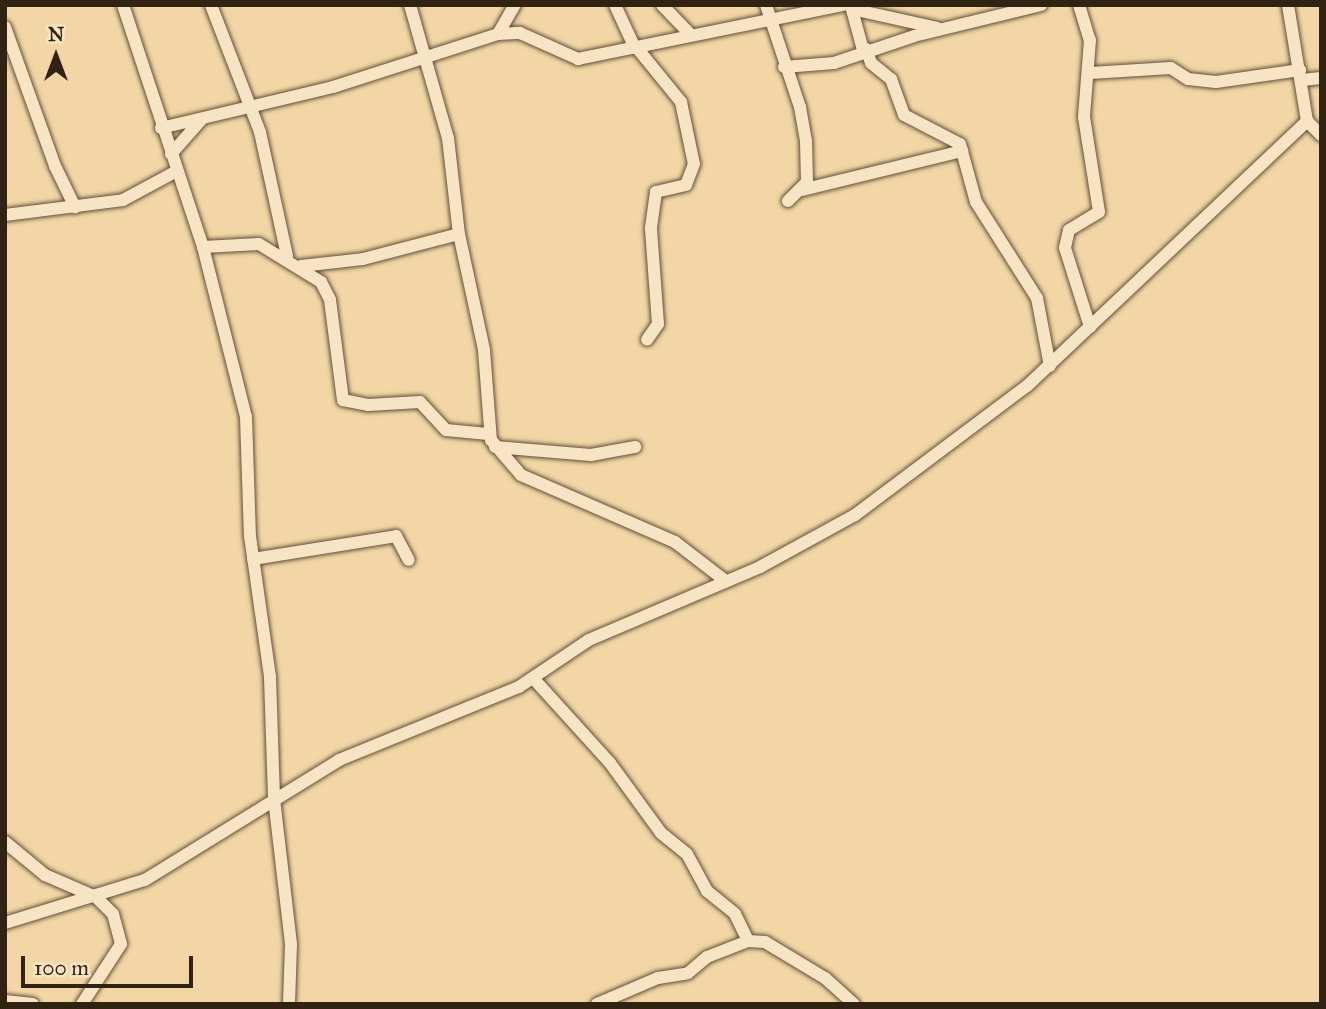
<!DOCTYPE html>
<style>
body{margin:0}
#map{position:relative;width:1326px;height:1009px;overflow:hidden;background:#f2d6a6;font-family:"IM FELL Great Primer",serif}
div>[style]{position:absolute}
.roads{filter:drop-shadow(0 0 2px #624f36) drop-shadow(0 0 2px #624f36)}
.minor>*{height:12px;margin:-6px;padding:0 6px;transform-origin:6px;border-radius:6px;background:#f7e4c5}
span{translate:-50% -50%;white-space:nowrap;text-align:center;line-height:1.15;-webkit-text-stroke:5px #f7e4c5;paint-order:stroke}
.frame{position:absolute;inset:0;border:7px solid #322211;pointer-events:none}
.north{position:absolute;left:21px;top:21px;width:70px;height:70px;-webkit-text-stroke:5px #f7e4c5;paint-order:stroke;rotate:0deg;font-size:19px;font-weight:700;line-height:28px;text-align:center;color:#322211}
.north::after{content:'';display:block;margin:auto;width:24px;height:32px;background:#322211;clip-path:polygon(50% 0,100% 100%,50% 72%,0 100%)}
.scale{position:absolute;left:21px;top:956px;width:172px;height:32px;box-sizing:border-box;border:4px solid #322211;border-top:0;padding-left:9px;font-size:21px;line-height:24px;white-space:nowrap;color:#322211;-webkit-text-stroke:5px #f7e4c5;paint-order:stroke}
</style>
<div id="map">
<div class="roads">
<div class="minor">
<div style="left:123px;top:5px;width:255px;rotate:71.7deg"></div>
<div style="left:203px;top:247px;width:175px;rotate:75.8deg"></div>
<div style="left:246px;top:417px;width:119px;rotate:88.1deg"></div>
<div style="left:250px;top:536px;width:142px;rotate:81.9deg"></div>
<div style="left:270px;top:677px;width:122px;rotate:88.1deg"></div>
<div style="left:274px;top:799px;width:146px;rotate:83.3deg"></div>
<div style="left:291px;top:944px;width:60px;rotate:91.9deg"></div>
<div style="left:211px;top:5px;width:136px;rotate:68.9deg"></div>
<div style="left:260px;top:132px;width:127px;rotate:77.7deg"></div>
<div style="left:410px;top:5px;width:138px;rotate:74.1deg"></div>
<div style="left:448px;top:138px;width:97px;rotate:83.5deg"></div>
<div style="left:459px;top:234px;width:119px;rotate:77.8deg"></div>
<div style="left:484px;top:350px;width:90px;rotate:85.6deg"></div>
<div style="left:491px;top:440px;width:46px;rotate:49.4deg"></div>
<div style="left:521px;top:475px;width:168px;rotate:23.5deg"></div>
<div style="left:675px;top:542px;width:61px;rotate:37.6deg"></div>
<div style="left:615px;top:5px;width:47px;rotate:65.1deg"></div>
<div style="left:662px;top:5px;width:42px;rotate:46deg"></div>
<div style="left:766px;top:5px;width:108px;rotate:71.6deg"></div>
<div style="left:800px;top:107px;width:35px;rotate:80deg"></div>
<div style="left:806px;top:141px;width:41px;rotate:88.6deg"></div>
<div style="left:807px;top:182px;width:27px;rotate:135deg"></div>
<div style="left:1079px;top:5px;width:37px;rotate:73deg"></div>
<div style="left:1090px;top:40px;width:77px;rotate:94.5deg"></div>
<div style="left:1084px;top:117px;width:96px;rotate:81deg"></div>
<div style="left:1099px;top:212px;width:35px;rotate:149deg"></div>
<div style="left:1069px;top:230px;width:18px;rotate:103deg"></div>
<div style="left:1065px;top:248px;width:83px;rotate:72.4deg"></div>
<div style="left:1288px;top:5px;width:118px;rotate:80.7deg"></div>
<div style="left:1307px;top:121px;width:20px;rotate:45deg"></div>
<div style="left:851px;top:6px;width:46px;rotate:74.7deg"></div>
<div style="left:852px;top:9px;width:87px;rotate:12.6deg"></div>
<div style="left:5px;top:27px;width:148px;rotate:70.2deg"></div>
<div style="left:55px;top:166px;width:46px;rotate:64deg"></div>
<div style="left:498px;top:34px;width:34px;rotate:-60deg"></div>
<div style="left:637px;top:48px;width:70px;rotate:50.8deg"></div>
<div style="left:681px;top:102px;width:63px;rotate:78.2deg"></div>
<div style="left:694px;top:164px;width:22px;rotate:111deg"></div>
<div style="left:686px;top:185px;width:31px;rotate:167deg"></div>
<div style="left:656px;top:192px;width:37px;rotate:98deg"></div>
<div style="left:651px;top:229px;width:95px;rotate:85.8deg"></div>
<div style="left:658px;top:324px;width:19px;rotate:125deg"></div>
<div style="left:866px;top:49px;width:15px;rotate:70deg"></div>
<div style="left:871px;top:63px;width:26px;rotate:39deg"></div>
<div style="left:891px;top:79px;width:38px;rotate:70deg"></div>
<div style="left:904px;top:115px;width:63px;rotate:27.4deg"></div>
<div style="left:960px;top:144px;width:60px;rotate:74.6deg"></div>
<div style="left:976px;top:202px;width:114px;rotate:57.6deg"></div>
<div style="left:1037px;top:298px;width:69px;rotate:79.2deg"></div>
<div style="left:784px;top:67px;width:50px;rotate:-4.6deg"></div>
<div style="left:834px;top:63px;width:84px;rotate:-18.6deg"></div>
<div style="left:914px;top:36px;width:131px;rotate:-13.7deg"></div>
<div style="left:1090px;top:73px;width:81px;rotate:-3.5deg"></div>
<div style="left:1171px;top:68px;width:20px;rotate:33deg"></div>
<div style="left:1188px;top:79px;width:28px;rotate:6deg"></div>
<div style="left:1216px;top:82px;width:85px;rotate:-8.1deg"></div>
<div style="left:1302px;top:80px;width:19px;rotate:-6deg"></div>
<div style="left:161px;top:128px;width:177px;rotate:-13.4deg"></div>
<div style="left:333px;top:87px;width:173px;rotate:-17.8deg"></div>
<div style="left:498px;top:34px;width:22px;rotate:-3deg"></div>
<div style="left:520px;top:33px;width:64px;rotate:24.1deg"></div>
<div style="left:578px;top:59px;width:270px;rotate:-11.5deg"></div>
<div style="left:171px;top:154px;width:45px;rotate:-48.6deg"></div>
<div style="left:802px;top:190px;width:165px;rotate:-13.7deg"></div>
<div style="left:5px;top:215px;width:119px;rotate:-7.2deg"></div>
<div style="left:123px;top:200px;width:59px;rotate:-28.3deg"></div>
<div style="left:203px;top:247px;width:56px;rotate:-3.1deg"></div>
<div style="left:259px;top:244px;width:73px;rotate:31.5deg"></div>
<div style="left:321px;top:282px;width:20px;rotate:63deg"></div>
<div style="left:330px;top:300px;width:101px;rotate:82.6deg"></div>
<div style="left:343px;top:400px;width:25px;rotate:11deg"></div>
<div style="left:368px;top:405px;width:52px;rotate:-3.3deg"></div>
<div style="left:420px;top:402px;width:38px;rotate:47deg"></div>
<div style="left:446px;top:430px;width:42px;rotate:5.4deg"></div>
<div style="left:301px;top:266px;width:62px;rotate:-6.4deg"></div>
<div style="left:363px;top:259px;width:99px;rotate:-14.6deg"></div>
<div style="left:495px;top:447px;width:96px;rotate:4.8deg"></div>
<div style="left:591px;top:455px;width:45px;rotate:-10.3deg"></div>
<div style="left:253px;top:559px;width:145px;rotate:-9.1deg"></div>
<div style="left:396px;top:536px;width:27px;rotate:62deg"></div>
<div style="left:533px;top:678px;width:115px;rotate:47.8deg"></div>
<div style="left:610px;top:763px;width:87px;rotate:53.9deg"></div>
<div style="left:661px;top:833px;width:33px;rotate:39deg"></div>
<div style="left:687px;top:854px;width:42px;rotate:61.6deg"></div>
<div style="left:707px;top:891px;width:36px;rotate:39deg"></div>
<div style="left:735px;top:914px;width:30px;rotate:64deg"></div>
<div style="left:5px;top:842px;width:52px;rotate:39.5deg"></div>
<div style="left:45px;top:875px;width:56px;rotate:23.3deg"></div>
<div style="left:96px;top:897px;width:24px;rotate:45deg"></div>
<div style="left:113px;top:914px;width:31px;rotate:75deg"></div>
<div style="left:121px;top:944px;width:72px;rotate:123deg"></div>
<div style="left:5px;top:923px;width:146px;rotate:-17.1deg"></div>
<div style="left:145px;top:880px;width:228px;rotate:-31.7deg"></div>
<div style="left:339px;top:760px;width:194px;rotate:-22.1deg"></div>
<div style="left:519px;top:687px;width:84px;rotate:-33.9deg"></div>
<div style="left:589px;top:640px;width:186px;rotate:-23.1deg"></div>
<div style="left:760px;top:567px;width:108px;rotate:-28.7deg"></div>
<div style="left:855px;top:515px;width:215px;rotate:-36.9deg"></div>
<div style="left:1027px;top:386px;width:386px;rotate:-43.4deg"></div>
<div style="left:5px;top:1001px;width:28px;rotate:6deg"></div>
<div style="left:597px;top:1004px;width:66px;rotate:-23.1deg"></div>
<div style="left:658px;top:978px;width:30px;rotate:-9deg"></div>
<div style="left:688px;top:973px;width:25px;rotate:-40deg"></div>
<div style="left:707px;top:957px;width:44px;rotate:-21.3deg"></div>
<div style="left:748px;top:941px;width:17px;rotate:3deg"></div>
<div style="left:765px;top:942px;width:70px;rotate:31deg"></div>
<div style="left:825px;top:978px;width:39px;rotate:42deg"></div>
</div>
</div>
<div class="frame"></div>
<div class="north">N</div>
<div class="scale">100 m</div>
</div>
